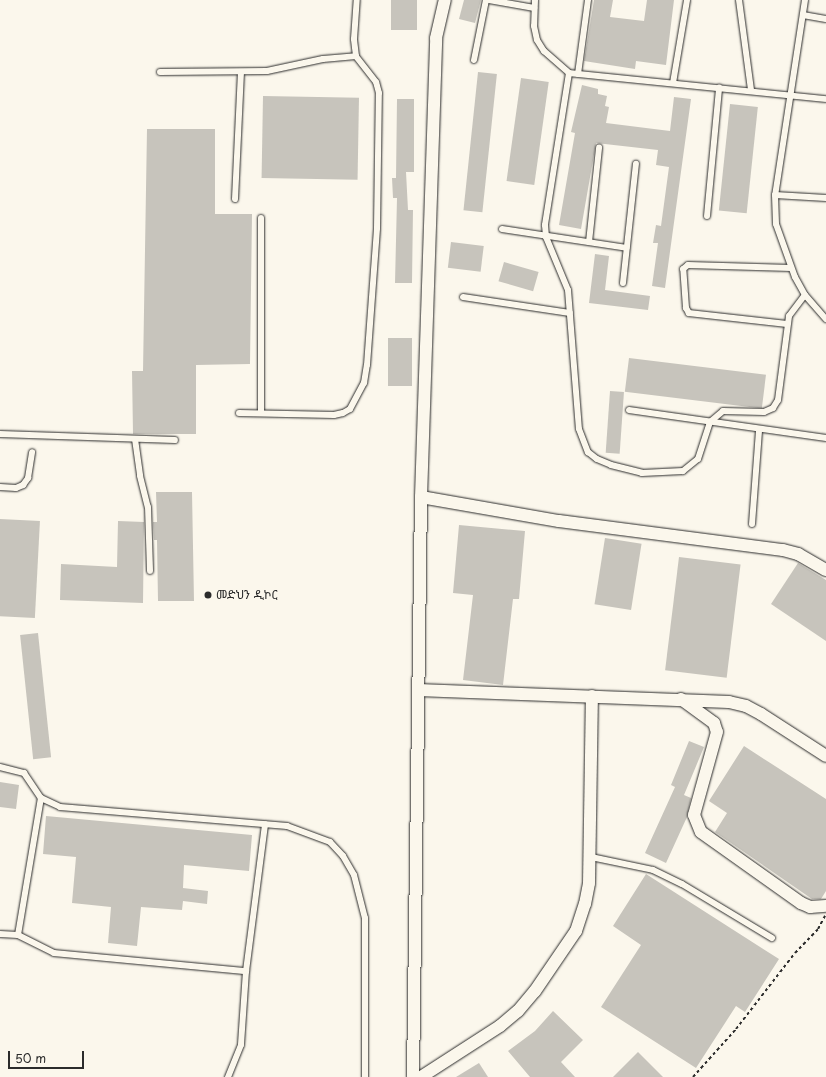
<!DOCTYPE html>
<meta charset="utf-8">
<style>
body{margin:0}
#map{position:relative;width:826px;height:1077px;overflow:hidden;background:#fbf7ec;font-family:"Playpen Sans","Noto Sans Ethiopic",sans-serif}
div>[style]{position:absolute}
.building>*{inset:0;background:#c7c4bc;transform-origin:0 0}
.path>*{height:2px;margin-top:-1px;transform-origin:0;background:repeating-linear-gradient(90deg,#2b2b2b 0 3px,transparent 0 6px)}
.roads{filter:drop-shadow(0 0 1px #2b2b2b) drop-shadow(0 0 1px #2b2b2b)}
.service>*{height:6px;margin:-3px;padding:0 3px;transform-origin:3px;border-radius:3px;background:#fbf7ec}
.minor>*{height:12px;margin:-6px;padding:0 6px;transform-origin:6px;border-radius:6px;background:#fbf7ec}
.dots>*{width:11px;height:11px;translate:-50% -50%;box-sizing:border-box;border:2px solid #fbf7ec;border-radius:50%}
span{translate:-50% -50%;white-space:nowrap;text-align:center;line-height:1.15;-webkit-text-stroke:4px #fbf7ec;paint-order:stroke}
.poi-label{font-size:12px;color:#2b2b2b}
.left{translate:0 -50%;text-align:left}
.scale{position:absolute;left:8px;top:1051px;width:76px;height:18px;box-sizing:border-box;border:2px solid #2b2b2b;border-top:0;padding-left:5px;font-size:12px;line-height:14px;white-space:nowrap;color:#2b2b2b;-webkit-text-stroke:3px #fbf7ec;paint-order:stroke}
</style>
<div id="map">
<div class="building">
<div style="left:391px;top:0;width:26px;height:30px"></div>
<div style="clip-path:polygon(464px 0,481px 0,475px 23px,459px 19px)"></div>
<div style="clip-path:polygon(594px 0,613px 0,610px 17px,644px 21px,647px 0,674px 0,666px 65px,636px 61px,635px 69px,584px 61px)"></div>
<div style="left:478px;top:72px;width:19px;height:139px;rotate:6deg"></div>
<div style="left:521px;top:78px;width:28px;height:104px;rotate:8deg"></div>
<div style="clip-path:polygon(582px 85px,598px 89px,598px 94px,607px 96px,605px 106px,609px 107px,606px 123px,670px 131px,674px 97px,691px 99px,665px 288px,652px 286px,658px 243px,653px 243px,656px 225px,661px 226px,669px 167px,656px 165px,658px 150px,596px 143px,581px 229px,559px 225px,575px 133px,571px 132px)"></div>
<div style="left:263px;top:96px;width:96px;height:82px;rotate:1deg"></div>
<div style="clip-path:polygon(397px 99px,414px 99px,414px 172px,406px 172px,408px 210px,413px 210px,412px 283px,395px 283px,397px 198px,393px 198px,392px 178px,396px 178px)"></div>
<div style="left:730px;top:104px;width:28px;height:107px;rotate:6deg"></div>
<div style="clip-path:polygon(147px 129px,215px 129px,215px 214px,252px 214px,250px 364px,196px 365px,196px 434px,133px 434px,132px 371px,143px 371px)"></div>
<div style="left:451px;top:242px;width:33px;height:26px;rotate:7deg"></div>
<div style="clip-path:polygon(595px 254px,609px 256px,605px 290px,650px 296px,648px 310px,589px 303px)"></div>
<div style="left:504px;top:262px;width:36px;height:20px;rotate:16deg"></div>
<div style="left:388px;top:338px;width:24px;height:48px"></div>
<div style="left:629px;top:358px;width:138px;height:34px;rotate:7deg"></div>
<div style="left:610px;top:391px;width:14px;height:62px;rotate:4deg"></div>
<div style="clip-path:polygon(156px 492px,192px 492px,194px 601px,158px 601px,157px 540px,154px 540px,153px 522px,157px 522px)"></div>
<div style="left:0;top:519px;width:40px;height:97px;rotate:3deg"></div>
<div style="clip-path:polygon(118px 521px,144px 522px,143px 603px,60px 600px,61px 564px,117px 567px)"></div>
<div style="clip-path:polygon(459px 525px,525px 531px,519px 599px,513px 599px,503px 685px,463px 680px,473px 595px,453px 593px)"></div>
<div style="left:605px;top:538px;width:37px;height:67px;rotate:9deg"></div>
<div style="left:679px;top:557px;width:62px;height:114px;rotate:7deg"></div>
<div style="clip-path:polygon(798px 563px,826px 580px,826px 641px,771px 604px)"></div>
<div style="left:38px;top:633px;width:125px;height:18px;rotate:84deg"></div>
<div style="clip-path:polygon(689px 741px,704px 747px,684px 795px,691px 798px,687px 817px,666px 863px,645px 853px,675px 787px,671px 785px)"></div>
<div style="clip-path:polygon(744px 746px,826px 799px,826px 891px,821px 899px,812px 899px,715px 832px,727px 813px,709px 801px)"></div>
<div style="clip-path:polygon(0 782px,19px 785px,16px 809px,0 807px)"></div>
<div style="clip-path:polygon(46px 816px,252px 835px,249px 871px,184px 865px,183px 888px,208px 891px,207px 904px,183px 901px,182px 910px,141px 907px,137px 946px,108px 943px,111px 907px,72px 903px,76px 857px,43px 854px)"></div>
<div style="clip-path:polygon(646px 874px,779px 959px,745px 1012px,736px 1006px,696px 1068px,601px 1007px,641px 945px,613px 926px)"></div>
<div style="clip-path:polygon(553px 1011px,583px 1040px,561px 1062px,575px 1077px,530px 1077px,508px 1051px,535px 1031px)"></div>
<div style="clip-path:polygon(638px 1052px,663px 1077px,613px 1077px)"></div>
<div style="clip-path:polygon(479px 1063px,488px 1077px,456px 1077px)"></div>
</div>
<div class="path">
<div style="left:693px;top:1077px;width:64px;rotate:-48.1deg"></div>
<div style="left:736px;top:1029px;width:96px;rotate:-52.2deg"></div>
<div style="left:795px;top:953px;width:33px;rotate:-46deg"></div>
<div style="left:818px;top:929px;width:15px;rotate:-62deg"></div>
</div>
<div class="roads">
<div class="service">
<div style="left:489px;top:0;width:46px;rotate:10.1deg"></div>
<div style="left:535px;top:0;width:26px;rotate:92deg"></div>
<div style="left:534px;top:26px;width:14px;rotate:78deg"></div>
<div style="left:537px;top:40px;width:13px;rotate:58deg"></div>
<div style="left:544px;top:51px;width:33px;rotate:41deg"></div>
<div style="left:569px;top:73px;width:258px;rotate:5.8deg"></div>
<div style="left:739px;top:0;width:91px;rotate:82.4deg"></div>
<div style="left:805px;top:0;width:197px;rotate:98.7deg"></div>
<div style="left:775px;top:195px;width:29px;rotate:88deg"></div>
<div style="left:776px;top:224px;width:56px;rotate:70.3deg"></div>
<div style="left:795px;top:277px;width:21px;rotate:61deg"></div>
<div style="left:805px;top:295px;width:32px;rotate:49deg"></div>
<div style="left:803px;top:15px;width:23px;rotate:10deg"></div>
<div style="left:474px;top:60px;width:61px;rotate:-78.7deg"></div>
<div style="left:160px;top:72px;width:107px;rotate:-0.5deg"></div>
<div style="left:267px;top:71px;width:57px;rotate:-12.1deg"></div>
<div style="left:323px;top:59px;width:33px;rotate:-5deg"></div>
<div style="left:356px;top:56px;width:17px;rotate:-97deg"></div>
<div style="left:354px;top:39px;width:39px;rotate:-86deg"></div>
<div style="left:569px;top:73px;width:154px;rotate:99deg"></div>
<div style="left:545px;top:225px;width:12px;rotate:85deg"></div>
<div style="left:546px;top:237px;width:57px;rotate:67.5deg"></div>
<div style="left:568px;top:290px;width:139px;rotate:85.5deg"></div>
<div style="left:579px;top:429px;width:25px;rotate:69deg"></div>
<div style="left:588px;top:452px;width:11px;rotate:38deg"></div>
<div style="left:597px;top:459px;width:15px;rotate:23deg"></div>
<div style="left:611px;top:465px;width:32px;rotate:14deg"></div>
<div style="left:642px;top:473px;width:41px;rotate:-2.8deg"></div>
<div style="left:683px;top:471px;width:19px;rotate:-39deg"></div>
<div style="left:698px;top:459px;width:39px;rotate:-72deg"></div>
<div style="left:710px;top:422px;width:17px;rotate:-40deg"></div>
<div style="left:723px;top:411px;width:41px;rotate:1.4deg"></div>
<div style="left:764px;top:412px;width:10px;rotate:-24deg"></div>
<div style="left:773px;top:408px;width:9px;rotate:-58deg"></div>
<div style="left:778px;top:400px;width:85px;rotate:-82.5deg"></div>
<div style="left:789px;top:316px;width:26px;rotate:-53deg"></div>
<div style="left:578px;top:74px;width:75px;rotate:-82.3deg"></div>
<div style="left:673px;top:83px;width:84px;rotate:-80.4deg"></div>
<div style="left:775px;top:195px;width:51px;rotate:3.4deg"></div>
<div style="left:235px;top:199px;width:126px;rotate:-87.3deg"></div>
<div style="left:707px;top:216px;width:129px;rotate:-84.6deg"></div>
<div style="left:261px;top:218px;width:194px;rotate:90deg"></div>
<div style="left:502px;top:229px;width:126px;rotate:8.6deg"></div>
<div style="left:589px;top:242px;width:95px;rotate:-83.9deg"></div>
<div style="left:623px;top:283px;width:120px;rotate:-83.8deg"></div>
<div style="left:463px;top:297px;width:108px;rotate:8.5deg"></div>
<div style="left:787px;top:324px;width:99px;rotate:-173.6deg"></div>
<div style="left:689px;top:313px;width:6px;rotate:-121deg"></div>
<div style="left:686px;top:308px;width:39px;rotate:-94deg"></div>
<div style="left:683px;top:269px;width:6px;rotate:-39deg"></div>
<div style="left:688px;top:265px;width:103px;rotate:1.7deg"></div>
<div style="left:629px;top:410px;width:199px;rotate:8.1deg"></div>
<div style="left:239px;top:413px;width:95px;rotate:1.2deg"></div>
<div style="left:334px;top:415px;width:9px;rotate:-13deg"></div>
<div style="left:343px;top:413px;width:8px;rotate:-30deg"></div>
<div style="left:350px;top:409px;width:30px;rotate:-62deg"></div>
<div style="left:364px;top:383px;width:18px;rotate:-81deg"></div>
<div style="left:367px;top:365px;width:137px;rotate:-85.8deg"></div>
<div style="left:377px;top:228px;width:135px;rotate:-89.2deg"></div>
<div style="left:379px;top:93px;width:11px;rotate:-105deg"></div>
<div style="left:376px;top:82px;width:33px;rotate:-128deg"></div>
<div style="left:0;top:434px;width:175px;rotate:2deg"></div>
<div style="left:135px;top:439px;width:37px;rotate:82deg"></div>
<div style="left:140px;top:476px;width:32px;rotate:76deg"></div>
<div style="left:148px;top:507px;width:64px;rotate:88.2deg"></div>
<div style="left:0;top:487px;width:16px;rotate:4deg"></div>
<div style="left:16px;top:488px;width:8px;rotate:-23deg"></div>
<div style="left:23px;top:485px;width:9px;rotate:-54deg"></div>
<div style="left:28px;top:478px;width:26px;rotate:-81deg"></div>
<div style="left:752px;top:524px;width:94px;rotate:-85.7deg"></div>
<div style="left:0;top:767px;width:25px;rotate:14deg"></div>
<div style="left:24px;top:773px;width:30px;rotate:56deg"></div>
<div style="left:41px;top:798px;width:21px;rotate:25deg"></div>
<div style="left:60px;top:807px;width:228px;rotate:4.8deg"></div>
<div style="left:287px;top:826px;width:46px;rotate:20.4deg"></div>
<div style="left:330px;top:842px;width:19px;rotate:47deg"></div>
<div style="left:343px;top:856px;width:22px;rotate:60deg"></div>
<div style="left:354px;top:875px;width:44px;rotate:75.7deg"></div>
<div style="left:365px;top:918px;width:159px;rotate:90deg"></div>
<div style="left:591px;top:857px;width:63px;rotate:11.8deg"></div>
<div style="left:653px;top:870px;width:32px;rotate:26deg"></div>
<div style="left:682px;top:884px;width:105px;rotate:31deg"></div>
<div style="left:0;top:934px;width:18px;rotate:3deg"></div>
<div style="left:18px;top:935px;width:40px;rotate:26.6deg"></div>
<div style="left:54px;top:953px;width:193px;rotate:5.4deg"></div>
<div style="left:246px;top:971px;width:74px;rotate:93.9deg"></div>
<div style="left:241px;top:1045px;width:35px;rotate:112deg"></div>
<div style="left:18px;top:935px;width:139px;rotate:-80.5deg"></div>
<div style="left:246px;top:971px;width:148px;rotate:-82.6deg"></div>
</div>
<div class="minor">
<div style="left:421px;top:497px;width:140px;rotate:9.9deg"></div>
<div style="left:559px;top:521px;width:226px;rotate:7.4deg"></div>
<div style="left:783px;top:550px;width:16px;rotate:15deg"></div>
<div style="left:798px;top:554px;width:32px;rotate:30deg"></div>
<div style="left:418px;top:690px;width:311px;rotate:2.2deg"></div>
<div style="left:729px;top:702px;width:17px;rotate:13deg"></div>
<div style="left:746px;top:706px;width:17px;rotate:28deg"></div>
<div style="left:761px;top:714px;width:77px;rotate:32.9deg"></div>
<div style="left:681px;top:699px;width:41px;rotate:36deg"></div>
<div style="left:714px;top:723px;width:9px;rotate:72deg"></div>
<div style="left:717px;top:732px;width:86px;rotate:105.5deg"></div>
<div style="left:694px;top:815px;width:18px;rotate:68deg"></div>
<div style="left:701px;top:832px;width:123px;rotate:35.4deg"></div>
<div style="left:801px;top:903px;width:10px;rotate:24deg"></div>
<div style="left:810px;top:907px;width:16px;rotate:-4deg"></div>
<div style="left:413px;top:1077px;width:580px;rotate:-89.21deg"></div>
<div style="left:421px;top:497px;width:459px;rotate:-88.1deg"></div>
<div style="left:436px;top:38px;width:39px;rotate:-77deg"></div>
<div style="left:421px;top:1077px;width:94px;rotate:-32.8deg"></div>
<div style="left:500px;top:1026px;width:23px;rotate:-40deg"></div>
<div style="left:518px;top:1011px;width:26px;rotate:-50deg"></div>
<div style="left:535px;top:991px;width:73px;rotate:-55.7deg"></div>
<div style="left:576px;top:931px;width:28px;rotate:-72deg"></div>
<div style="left:585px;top:904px;width:21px;rotate:-79deg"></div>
<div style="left:589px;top:883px;width:187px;rotate:-89.1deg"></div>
</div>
</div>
<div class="dots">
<div style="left:208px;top:595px;background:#2b2b2b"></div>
</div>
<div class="poi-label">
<span class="left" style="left:216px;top:595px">መድህን ዲኮር</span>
</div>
<div class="scale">50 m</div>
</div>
